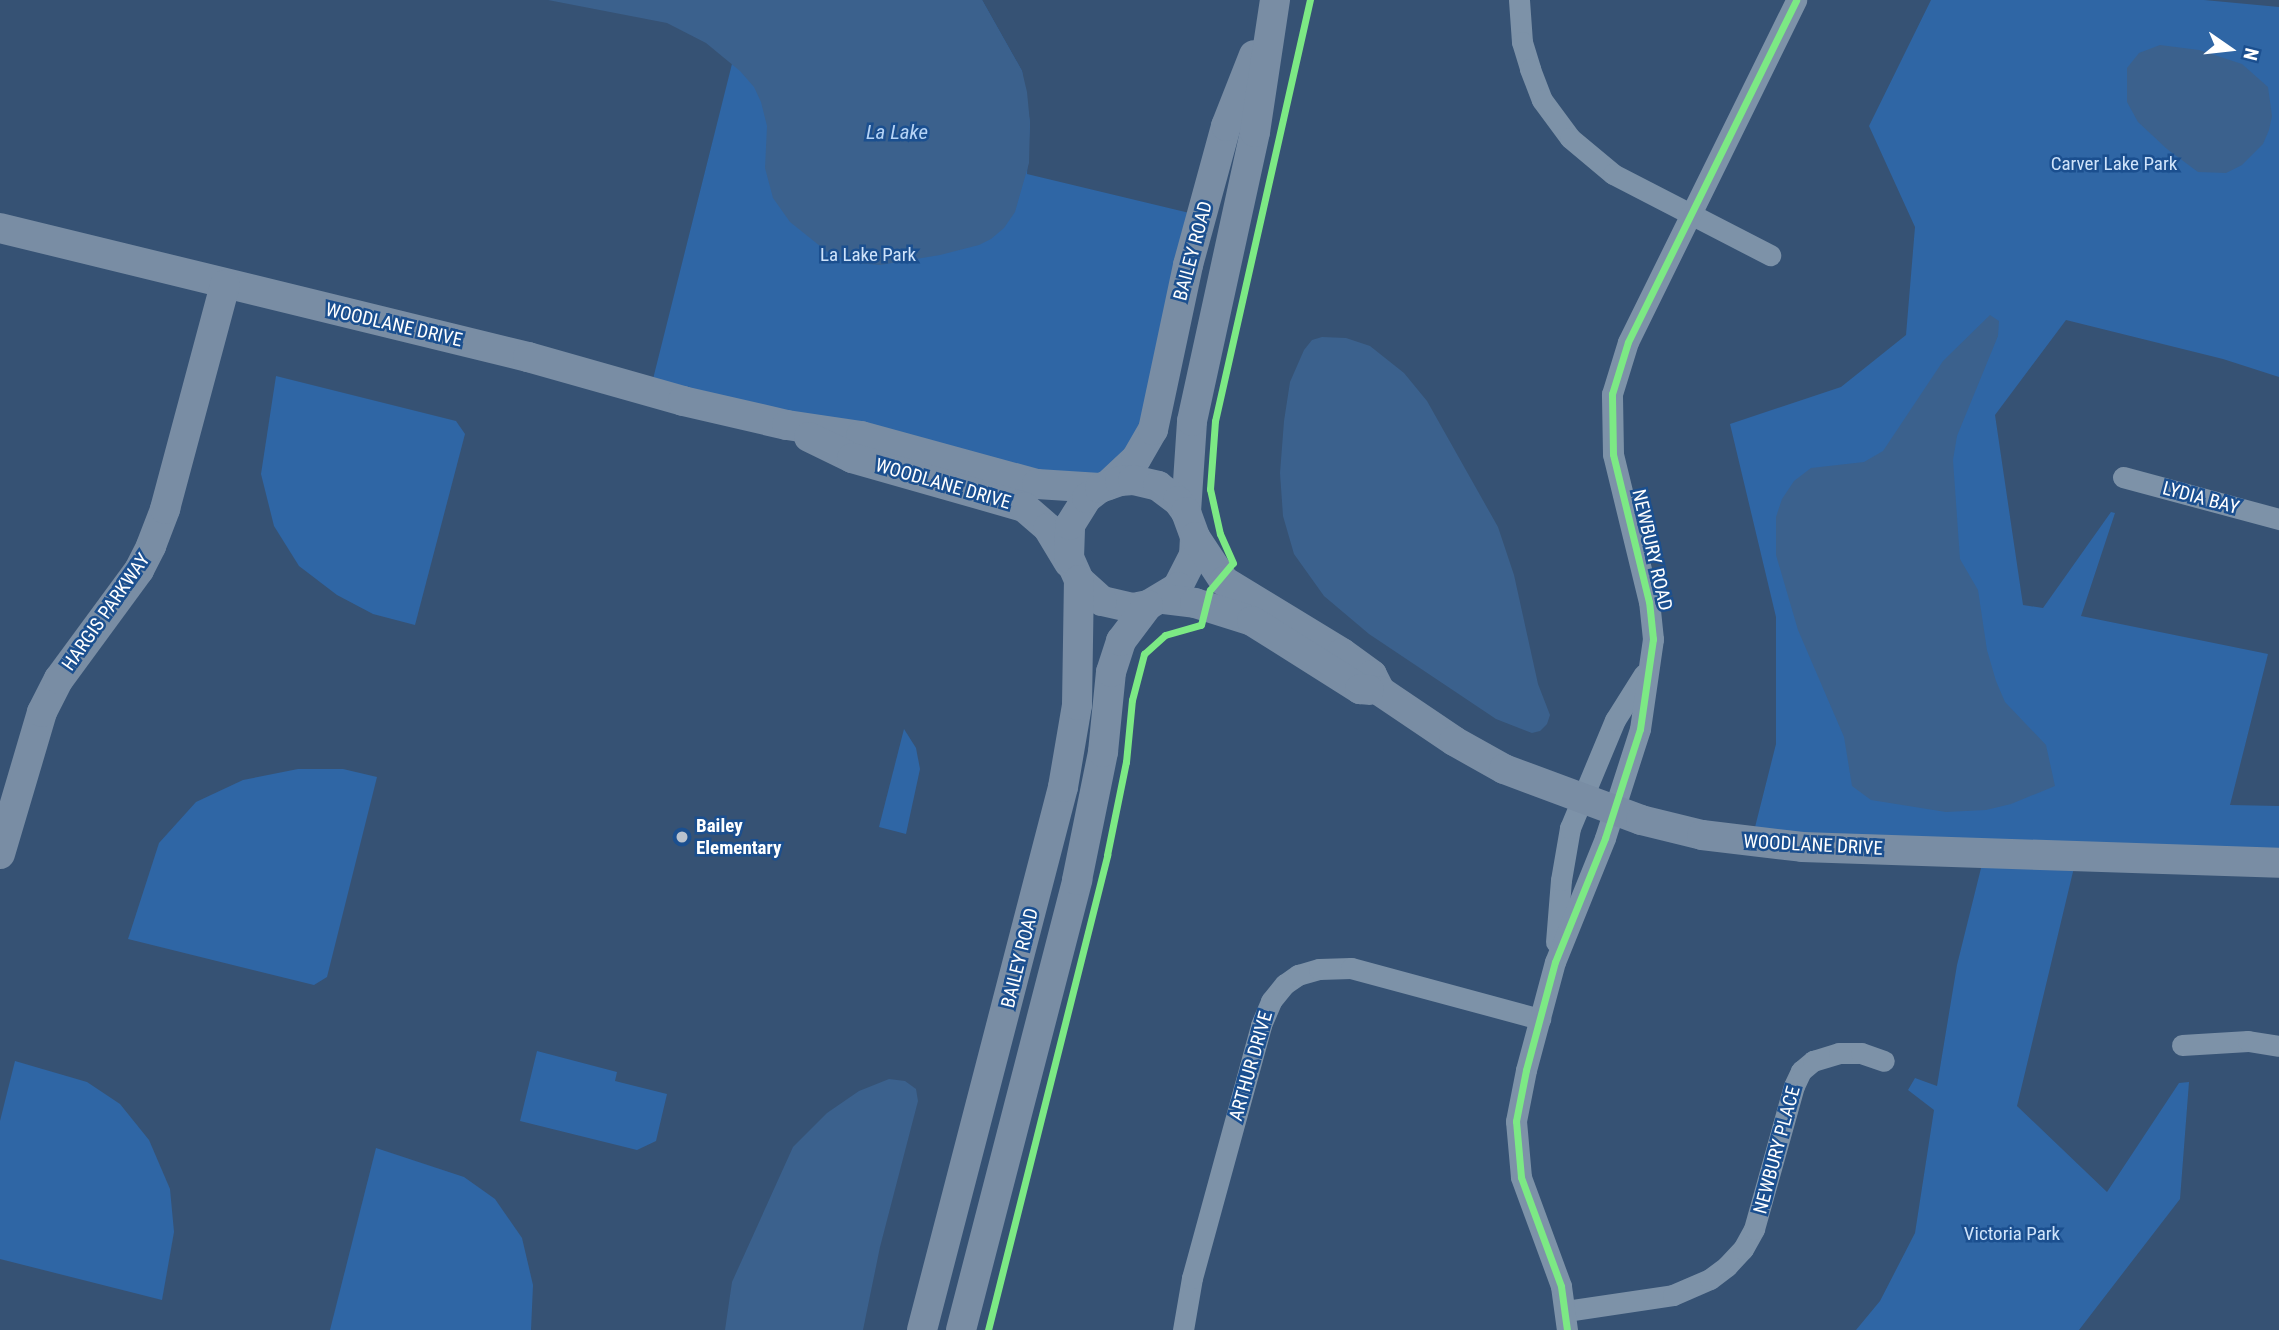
<!DOCTYPE html>
<style>
body{margin:0}
#map{position:relative;width:2279px;height:1330px;overflow:hidden;background:#365274;font-family:"Roboto Condensed",sans-serif}
div>[style]{position:absolute}
.green>*{inset:0;background:#2f66a5}
.water>*{inset:0;background:#3b618d}
.street>*{height:21px;margin:-10.5px;padding:0 10.5px;transform-origin:10.5px;border-radius:10.5px;background:#7d92a8}
.secondary>*{height:30px;margin:-15px;padding:0 15px;transform-origin:15px;border-radius:15px;background:#798da4}
.cycleway>*{height:7px;margin:-3.5px;padding:0 3.5px;transform-origin:3.5px;border-radius:3.5px;background:#7ce984}
.dots>*{width:19px;height:19px;translate:-50% -50%;box-sizing:border-box;border:4px solid #1b4f8f;border-radius:50%}
span{translate:-50% -50%;white-space:nowrap;text-align:center;line-height:1.15;-webkit-text-stroke:5px #1b4f8f;paint-order:stroke}
.park-label{font-size:19px;color:#cfe3fa}
.street-label{font-size:19px;color:#fff}
.poi-label{font-size:19px;color:#fff;font-weight:700}
.left{translate:0 -50%;text-align:left}
.water-label{font-size:21px;color:#b5d3f5;font-style:italic}
.north{position:absolute;left:2195px;top:14px;width:70px;height:70px;-webkit-text-stroke:5px #1b4f8f;paint-order:stroke;rotate:104deg;font-size:19px;font-weight:700;line-height:28px;text-align:center;color:#fff}
.north::after{content:'';display:block;margin:auto;width:24px;height:32px;background:#fff;clip-path:polygon(50% 0,100% 100%,50% 72%,0 100%)}
</style>
<div id="map">
<div class="green">
<div style="clip-path:polygon(748px 0,982px 0,1022px 71px,1030px 123px,1027px 174px,1202px 216px,1157px 416px,1108px 485px,650px 391px)"></div>
<div style="clip-path:polygon(1931px 0,2204px 0,2279px 7px,2279px 377px,2223px 359px,2066px 320px,1995px 415px,2023px 605px,2043px 608px,2111px 512px,2115px 513px,2081px 616px,2268px 654px,2230px 805px,2279px 806px,2279px 863px,2077px 855px,2017px 1106px,2107px 1192px,2179px 1083px,2189px 1082px,2180px 1199px,2079px 1330px,1856px 1330px,1880px 1301px,1915px 1233px,1934px 1110px,1908px 1090px,1915px 1078px,1937px 1086px,1957px 965px,1985px 852px,1751px 843px,1776px 744px,1776px 617px,1730px 424px,1841px 387px,1906px 335px,1915px 227px,1869px 126px)"></div>
<div style="clip-path:polygon(276px 376px,456px 421px,465px 434px,415px 625px,373px 614px,337px 595px,299px 566px,274px 526px,261px 474px)"></div>
<div style="clip-path:polygon(904px 729px,916px 748px,920px 769px,906px 834px,879px 827px)"></div>
<div style="clip-path:polygon(298px 769px,343px 769px,377px 777px,327px 977px,314px 985px,128px 939px,159px 843px,196px 802px,243px 780px)"></div>
<div style="clip-path:polygon(537px 1051px,617px 1072px,615px 1081px,667px 1094px,656px 1141px,637px 1150px,520px 1121px)"></div>
<div style="clip-path:polygon(15px 1061px,87px 1082px,120px 1104px,149px 1140px,170px 1189px,174px 1232px,162px 1300px,0 1259px,0 1121px)"></div>
<div style="clip-path:polygon(376px 1148px,464px 1177px,495px 1199px,522px 1238px,533px 1285px,531px 1330px,330px 1330px)"></div>
</div>
<div class="water">
<div style="clip-path:polygon(548px 0,982px 0,1022px 71px,1027px 92px,1030px 123px,1029px 163px,1015px 212px,1004px 228px,991px 239px,979px 245px,940px 255px,880px 265px,856px 263px,830px 254px,790px 222px,773px 198px,765px 168px,767px 126px,761px 102px,754px 87px,740px 71px,706px 43px,667px 23px)"></div>
<div style="clip-path:polygon(2160px 45px,2199px 50px,2242px 64px,2268px 87px,2272px 116px,2269px 130px,2263px 144px,2242px 165px,2226px 173px,2198px 172px,2167px 149px,2138px 122px,2127px 102px,2127px 68px,2139px 53px)"></div>
<div style="clip-path:polygon(1990px 315px,1999px 321px,1998px 336px,1957px 436px,1953px 460px,1960px 559px,1978px 590px,1987px 650px,1996px 681px,2005px 702px,2046px 745px,2055px 786px,2011px 804px,1986px 810px,1946px 812px,1871px 800px,1852px 786px,1844px 737px,1798px 630px,1776px 555px,1776px 517px,1782px 499px,1794px 481px,1811px 468px,1864px 462px,1883px 451px,1943px 361px)"></div>
<div style="clip-path:polygon(1322px 337px,1346px 338px,1370px 346px,1404px 373px,1427px 401px,1498px 527px,1514px 575px,1538px 684px,1550px 715px,1547px 724px,1540px 731px,1532px 733px,1496px 719px,1369px 634px,1324px 596px,1294px 554px,1283px 516px,1280px 473px,1284px 421px,1290px 382px,1304px 350px,1312px 340px)"></div>
<div style="clip-path:polygon(889px 1079px,905px 1081px,916px 1089px,918px 1101px,880px 1247px,863px 1330px,725px 1330px,732px 1282px,793px 1147px,827px 1113px,859px 1091px)"></div>
</div>
<div class="street">
<div style="left:1519px;top:0;width:42px;rotate:85.9deg"></div>
<div style="left:1522px;top:42px;width:28px;rotate:73deg"></div>
<div style="left:1530px;top:69px;width:33px;rotate:69deg"></div>
<div style="left:1542px;top:100px;width:47px;rotate:53.6deg"></div>
<div style="left:1570px;top:138px;width:56px;rotate:39.9deg"></div>
<div style="left:1613px;top:174px;width:177px;rotate:27.3deg"></div>
<div style="left:2123px;top:477px;width:162px;rotate:15.1deg"></div>
<div style="left:1556px;top:942px;width:62px;rotate:-85.4deg"></div>
<div style="left:1561px;top:880px;width:53px;rotate:-80.2deg"></div>
<div style="left:1570px;top:828px;width:117px;rotate:-67.4deg"></div>
<div style="left:1615px;top:720px;width:54px;rotate:-57.8deg"></div>
<div style="left:2182px;top:1045px;width:66px;rotate:-3.5deg"></div>
<div style="left:2248px;top:1041px;width:31px;rotate:9deg"></div>
<div style="left:1566px;top:1311px;width:108px;rotate:-8.5deg"></div>
<div style="left:1673px;top:1295px;width:40px;rotate:-23.4deg"></div>
<div style="left:1710px;top:1279px;width:21px;rotate:-37deg"></div>
<div style="left:1727px;top:1266px;width:23px;rotate:-47deg"></div>
<div style="left:1743px;top:1249px;width:23px;rotate:-61deg"></div>
<div style="left:1754px;top:1229px;width:148px;rotate:-74.4deg"></div>
<div style="left:1794px;top:1086px;width:17px;rotate:-65deg"></div>
<div style="left:1801px;top:1071px;width:16px;rotate:-40deg"></div>
<div style="left:1813px;top:1061px;width:27px;rotate:-17deg"></div>
<div style="left:1839px;top:1053px;width:22px"></div>
<div style="left:1861px;top:1053px;width:24px;rotate:19deg"></div>
<div style="left:1183px;top:1330px;width:53px;rotate:-80.2deg"></div>
<div style="left:1192px;top:1278px;width:262px;rotate:-74.7deg"></div>
<div style="left:1261px;top:1025px;width:26px;rotate:-67deg"></div>
<div style="left:1271px;top:1001px;width:22px;rotate:-51deg"></div>
<div style="left:1285px;top:984px;width:16px;rotate:-35deg"></div>
<div style="left:1298px;top:975px;width:22px;rotate:-16deg"></div>
<div style="left:1319px;top:969px;width:32px;rotate:-2deg"></div>
<div style="left:1351px;top:968px;width:196px;rotate:15.1deg"></div>
<div style="left:1567px;top:1330px;width:44px;rotate:-97.8deg"></div>
<div style="left:1561px;top:1286px;width:116px;rotate:-110.2deg"></div>
<div style="left:1521px;top:1177px;width:56px;rotate:-95.1deg"></div>
<div style="left:1516px;top:1121px;width:52px;rotate:-78.9deg"></div>
<div style="left:1526px;top:1070px;width:112px;rotate:-75deg"></div>
<div style="left:1555px;top:962px;width:134px;rotate:-68deg"></div>
<div style="left:1605px;top:838px;width:114px;rotate:-72.2deg"></div>
<div style="left:1640px;top:729px;width:91px;rotate:-81.8deg"></div>
<div style="left:1653px;top:639px;width:37px;rotate:-96deg"></div>
<div style="left:1649px;top:602px;width:152px;rotate:-103.7deg"></div>
<div style="left:1613px;top:454px;width:60px;rotate:-91deg"></div>
<div style="left:1612px;top:394px;width:54px;rotate:-72.9deg"></div>
<div style="left:1628px;top:342px;width:381px;rotate:-63.8deg"></div>
</div>
<div class="secondary">
<div style="left:0;top:228px;width:544px;rotate:13.73deg"></div>
<div style="left:528px;top:357px;width:161px;rotate:15.8deg"></div>
<div style="left:683px;top:401px;width:107px;rotate:13deg"></div>
<div style="left:787px;top:425px;width:75px;rotate:8.5deg"></div>
<div style="left:861px;top:436px;width:182px;rotate:15.3deg"></div>
<div style="left:1037px;top:484px;width:63px;rotate:3.6deg"></div>
<div style="left:809px;top:437px;width:48px;rotate:26deg"></div>
<div style="left:852px;top:458px;width:179px;rotate:15.9deg"></div>
<div style="left:1024px;top:507px;width:32px;rotate:41deg"></div>
<div style="left:1048px;top:528px;width:41px;rotate:59deg"></div>
<div style="left:1108px;top:485px;width:38px;rotate:-43deg"></div>
<div style="left:1136px;top:459px;width:34px;rotate:-60deg"></div>
<div style="left:1153px;top:430px;width:169px;rotate:-78deg"></div>
<div style="left:1188px;top:265px;width:144px;rotate:-74.7deg"></div>
<div style="left:1226px;top:126px;width:76px;rotate:-68.5deg"></div>
<div style="left:1186px;top:512px;width:91px;rotate:-86.2deg"></div>
<div style="left:1192px;top:421px;width:296px;rotate:-77.7deg"></div>
<div style="left:1255px;top:132px;width:134px;rotate:-81.4deg"></div>
<div style="left:1195px;top:537px;width:18px;rotate:93deg"></div>
<div style="left:1194px;top:555px;width:36px;rotate:117deg"></div>
<div style="left:1178px;top:587px;width:35px;rotate:149deg"></div>
<div style="left:1148px;top:605px;width:15px;rotate:169deg"></div>
<div style="left:1133px;top:608px;width:32px;rotate:-167deg"></div>
<div style="left:1102px;top:601px;width:31px;rotate:-138deg"></div>
<div style="left:1079px;top:580px;width:24px;rotate:-114deg"></div>
<div style="left:1069px;top:558px;width:33px;rotate:-88deg"></div>
<div style="left:1070px;top:525px;width:32px;rotate:-58deg"></div>
<div style="left:1087px;top:498px;width:16px;rotate:-38deg"></div>
<div style="left:1100px;top:488px;width:21px;rotate:-19deg"></div>
<div style="left:1120px;top:481px;width:13px;rotate:-4deg"></div>
<div style="left:1133px;top:480px;width:26px;rotate:13deg"></div>
<div style="left:1158px;top:486px;width:25px;rotate:37deg"></div>
<div style="left:1178px;top:501px;width:14px;rotate:54deg"></div>
<div style="left:1186px;top:512px;width:27px;rotate:70deg"></div>
<div style="left:1195px;top:537px;width:53px;rotate:56.6deg"></div>
<div style="left:1224px;top:581px;width:138px;rotate:31.4deg"></div>
<div style="left:1342px;top:653px;width:37px;rotate:36deg"></div>
<div style="left:1372px;top:675px;width:18px;rotate:63deg"></div>
<div style="left:1380px;top:691px;width:89px;rotate:34deg"></div>
<div style="left:1454px;top:741px;width:57px;rotate:29.2deg"></div>
<div style="left:1504px;top:769px;width:146px;rotate:20.4deg"></div>
<div style="left:1641px;top:820px;width:63px;rotate:13.8deg"></div>
<div style="left:1702px;top:835px;width:101px;rotate:6.8deg"></div>
<div style="left:1802px;top:847px;width:477px;rotate:1.9deg"></div>
<div style="left:1164px;top:599px;width:31px;rotate:7deg"></div>
<div style="left:1195px;top:603px;width:60px;rotate:17.5deg"></div>
<div style="left:1252px;top:621px;width:128px;rotate:32.2deg"></div>
<div style="left:1360px;top:689px;width:9px;rotate:6deg"></div>
<div style="left:0;top:854px;width:148px;rotate:-73.5deg"></div>
<div style="left:42px;top:712px;width:37px;rotate:-63deg"></div>
<div style="left:59px;top:679px;width:135px;rotate:-53.7deg"></div>
<div style="left:139px;top:570px;width:27px;rotate:-63deg"></div>
<div style="left:151px;top:546px;width:40px;rotate:-69deg"></div>
<div style="left:165px;top:509px;width:232px;rotate:-75deg"></div>
<div style="left:922px;top:1330px;width:561px;rotate:-75.44deg"></div>
<div style="left:1063px;top:787px;width:83px;rotate:-80.3deg"></div>
<div style="left:1077px;top:705px;width:125px;rotate:-89.1deg"></div>
<div style="left:961px;top:1330px;width:465px;rotate:-75.5deg"></div>
<div style="left:1077px;top:880px;width:131px;rotate:-78.5deg"></div>
<div style="left:1103px;top:752px;width:80px;rotate:-84.3deg"></div>
<div style="left:1111px;top:672px;width:33px;rotate:-72deg"></div>
<div style="left:1121px;top:641px;width:45px;rotate:-53.1deg"></div>
</div>
<div class="cycleway">
<div style="left:988px;top:1330px;width:490px;rotate:-75.9deg"></div>
<div style="left:1107px;top:855px;width:95px;rotate:-78.5deg"></div>
<div style="left:1126px;top:762px;width:62px;rotate:-84.5deg"></div>
<div style="left:1132px;top:700px;width:48px;rotate:-75.4deg"></div>
<div style="left:1144px;top:654px;width:28px;rotate:-42deg"></div>
<div style="left:1165px;top:635px;width:37px;rotate:-16deg"></div>
<div style="left:1201px;top:625px;width:36px;rotate:-76deg"></div>
<div style="left:1210px;top:590px;width:35px;rotate:-50deg"></div>
<div style="left:1233px;top:563px;width:32px;rotate:-114deg"></div>
<div style="left:1220px;top:534px;width:46px;rotate:-102.5deg"></div>
<div style="left:1210px;top:489px;width:68px;rotate:-85.8deg"></div>
<div style="left:1215px;top:421px;width:432px;rotate:-77.3deg"></div>
<div style="left:1567px;top:1330px;width:44px;rotate:-97.8deg"></div>
<div style="left:1561px;top:1286px;width:116px;rotate:-110.2deg"></div>
<div style="left:1521px;top:1177px;width:56px;rotate:-95.1deg"></div>
<div style="left:1516px;top:1121px;width:52px;rotate:-78.9deg"></div>
<div style="left:1526px;top:1070px;width:112px;rotate:-75deg"></div>
<div style="left:1555px;top:962px;width:134px;rotate:-68deg"></div>
<div style="left:1605px;top:838px;width:114px;rotate:-72.2deg"></div>
<div style="left:1640px;top:729px;width:91px;rotate:-81.8deg"></div>
<div style="left:1653px;top:639px;width:37px;rotate:-96deg"></div>
<div style="left:1649px;top:602px;width:152px;rotate:-103.7deg"></div>
<div style="left:1613px;top:454px;width:60px;rotate:-91deg"></div>
<div style="left:1612px;top:394px;width:54px;rotate:-72.9deg"></div>
<div style="left:1628px;top:342px;width:381px;rotate:-63.8deg"></div>
</div>
<div class="dots">
<div style="left:682px;top:837px;background:#b9c2ce"></div>
</div>
<div class="park-label">
<span style="left:2114px;top:164px">Carver Lake Park</span>
<span style="left:868px;top:255px">La Lake Park</span>
<span style="left:2012px;top:1234px">Victoria Park</span>
</div>
<div class="street-label">
<span style="left:1193px;top:251px;rotate:-75deg">BAILEY ROAD</span>
<span style="left:394px;top:325px;rotate:13deg">WOODLANE DRIVE</span>
<span style="left:943px;top:484px;rotate:16deg">WOODLANE DRIVE</span>
<span style="left:2201px;top:498px;rotate:15deg">LYDIA BAY</span>
<span style="left:1652px;top:550px;rotate:77deg">NEWBURY ROAD</span>
<span style="left:106px;top:612px;rotate:-55deg">HARGIS PARKWAY</span>
<span style="left:1813px;top:845px;rotate:3deg">WOODLANE DRIVE</span>
<span style="left:1020px;top:958px;rotate:-76deg">BAILEY ROAD</span>
<span style="left:1251px;top:1066px;rotate:-74deg">ARTHUR DRIVE</span>
<span style="left:1777px;top:1150px;rotate:-75deg">NEWBURY PLACE</span>
</div>
<div class="poi-label">
<span class="left" style="left:696px;top:837px">Bailey<br>Elementary</span>
</div>
<div class="water-label">
<span style="left:897px;top:132px">La Lake</span>
</div>
<div class="north">N</div>
</div>
